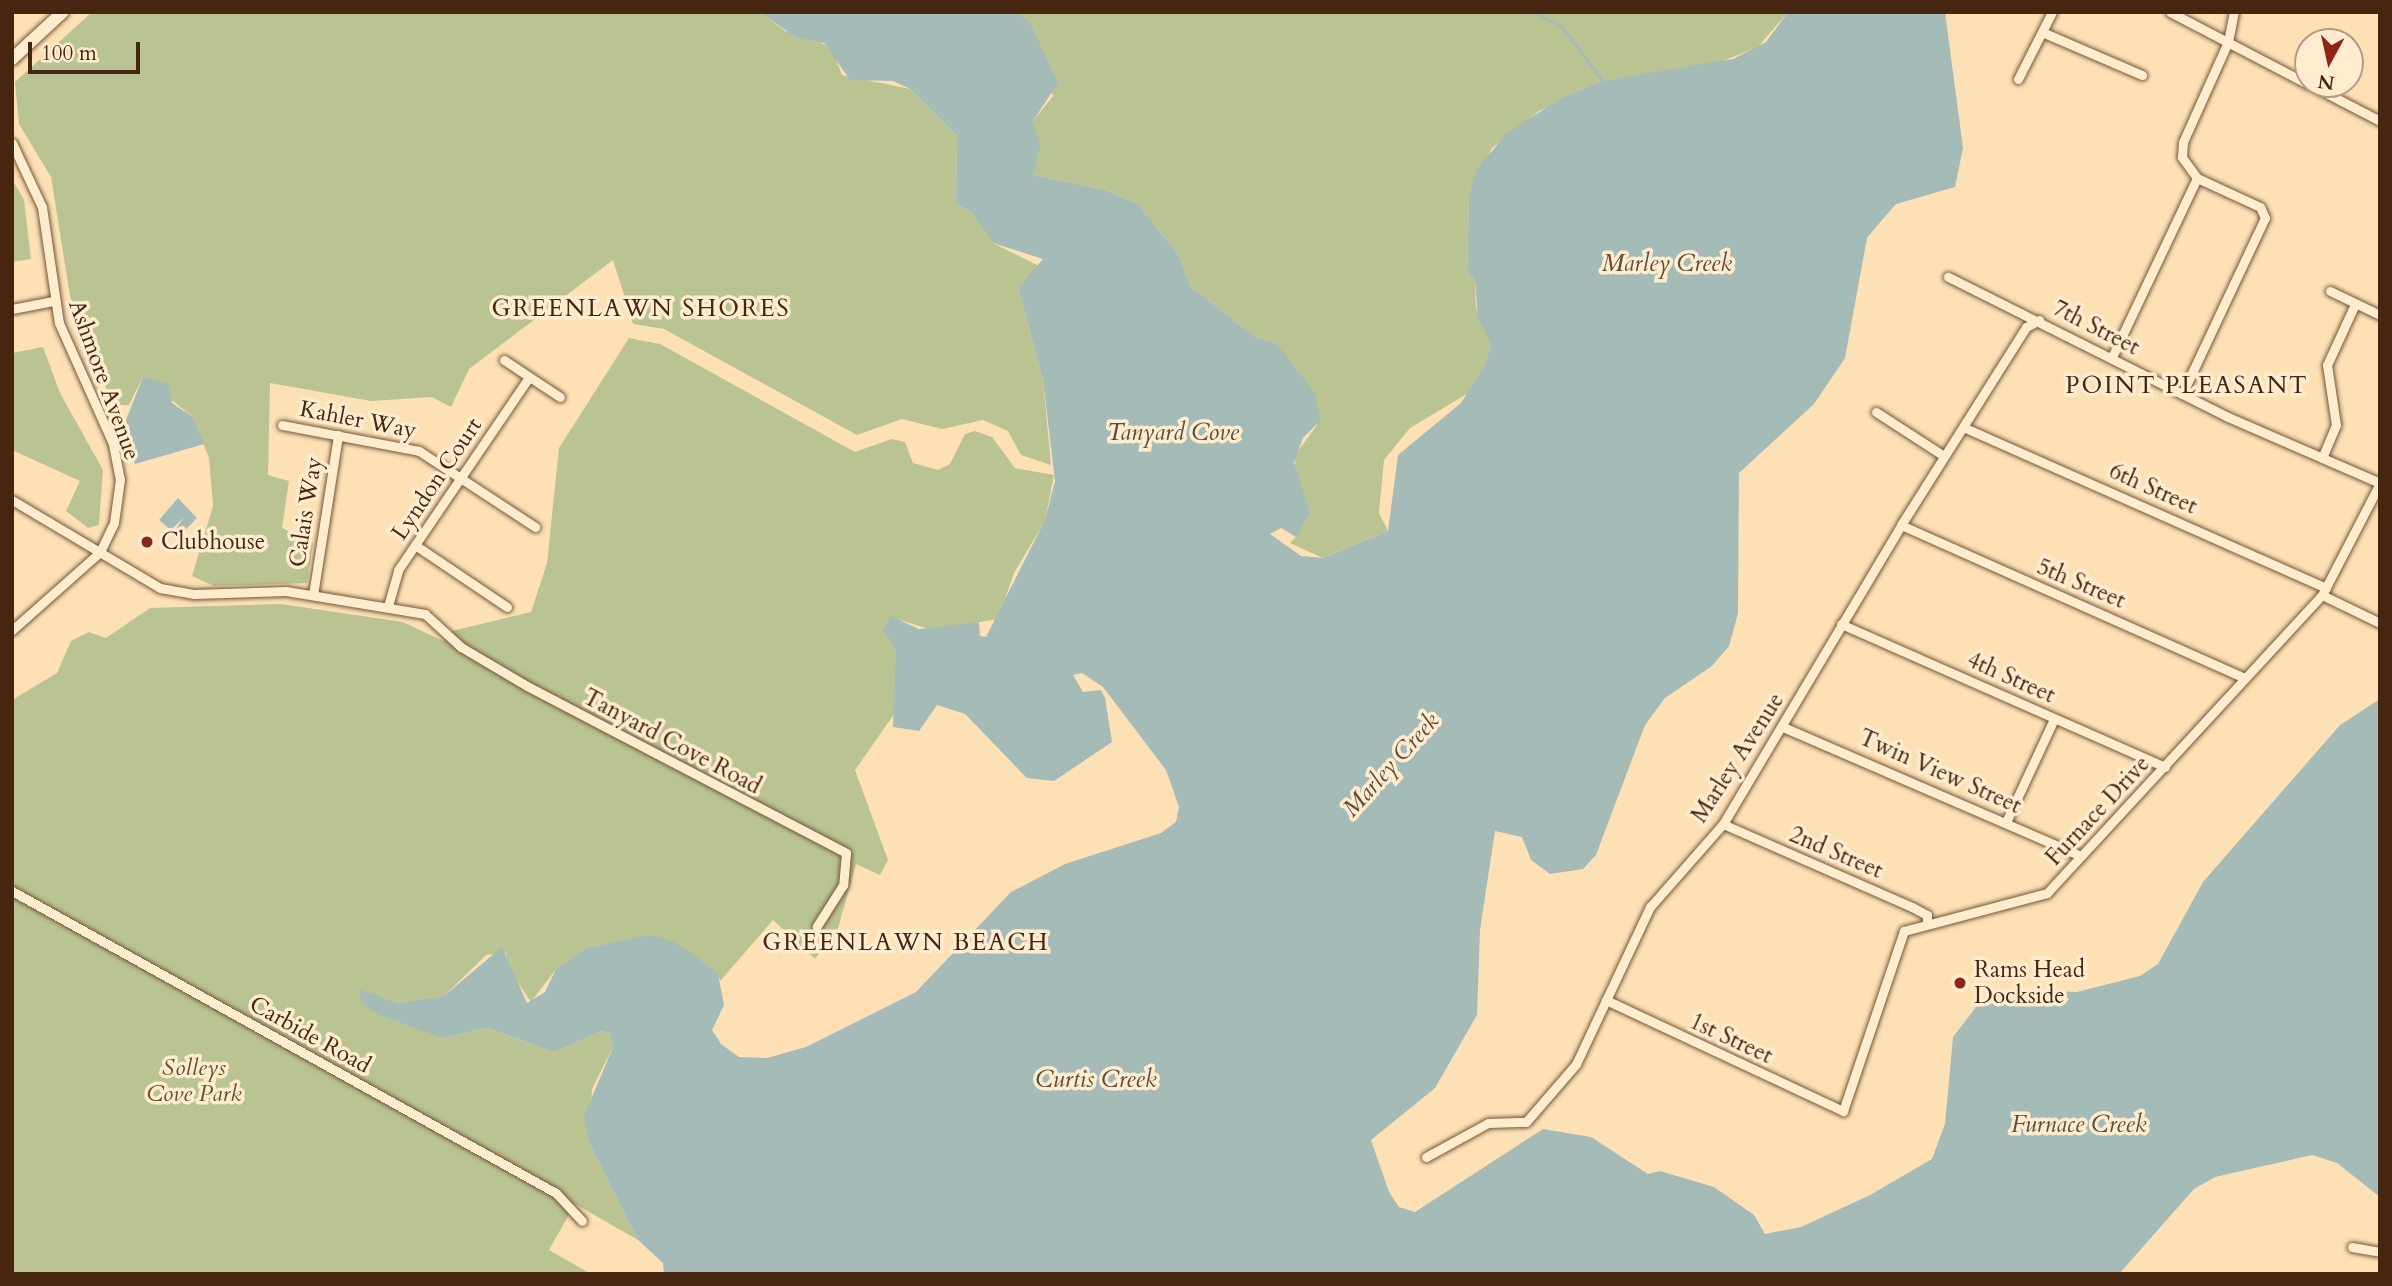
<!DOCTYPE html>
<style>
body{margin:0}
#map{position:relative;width:2392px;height:1286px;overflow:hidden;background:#fde1b5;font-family:Cardo,serif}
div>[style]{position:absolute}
.green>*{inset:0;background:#b9c492}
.water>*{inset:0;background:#a4bbb8}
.stream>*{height:2.5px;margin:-1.25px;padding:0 1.25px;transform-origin:1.25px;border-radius:1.25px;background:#a4bbb8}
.roads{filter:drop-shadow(0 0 2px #74553a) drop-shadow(0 0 2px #74553a)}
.street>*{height:9px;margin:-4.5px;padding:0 4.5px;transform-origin:4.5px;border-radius:4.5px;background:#feeccf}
.secondary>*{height:12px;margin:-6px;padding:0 6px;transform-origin:6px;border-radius:6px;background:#feeccf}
.dots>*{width:19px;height:19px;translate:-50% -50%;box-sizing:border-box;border:4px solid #feeccf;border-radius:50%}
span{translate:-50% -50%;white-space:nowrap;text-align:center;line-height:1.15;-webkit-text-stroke:7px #feeccf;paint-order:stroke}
.street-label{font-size:23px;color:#462611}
.poi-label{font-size:23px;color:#462611}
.left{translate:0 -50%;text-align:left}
.park-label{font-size:23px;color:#634e31;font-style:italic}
.water-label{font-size:24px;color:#5e4b3b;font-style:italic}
.neighbourhood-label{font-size:24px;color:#462611;letter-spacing:2px}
.frame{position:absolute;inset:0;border:14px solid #462611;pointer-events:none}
.north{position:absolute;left:2294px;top:28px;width:70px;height:70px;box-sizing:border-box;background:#feeccf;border:2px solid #b49d83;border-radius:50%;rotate:188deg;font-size:19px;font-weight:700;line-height:28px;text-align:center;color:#462611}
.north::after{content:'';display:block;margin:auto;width:24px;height:32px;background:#8f2418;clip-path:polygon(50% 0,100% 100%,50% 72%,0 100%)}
.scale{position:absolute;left:28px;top:42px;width:112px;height:32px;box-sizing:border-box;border:4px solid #462611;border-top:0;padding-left:9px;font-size:21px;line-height:24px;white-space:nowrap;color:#462611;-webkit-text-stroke:5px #feeccf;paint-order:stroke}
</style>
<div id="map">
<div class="green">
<div style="clip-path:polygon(92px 12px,760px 12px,785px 31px,812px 36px,833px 51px,842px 75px,910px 89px,957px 136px,956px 203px,971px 212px,993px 243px,1041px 267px,1018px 288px,1043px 380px,1051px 465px,1021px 455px,1008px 431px,983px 420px,942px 429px,902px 419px,857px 435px,664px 329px,633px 324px,613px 260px,469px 369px,451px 407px,432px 397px,371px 401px,270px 383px,268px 475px,289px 481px,282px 528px,313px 543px,307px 583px,214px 586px,192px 576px,213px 506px,209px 458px,193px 417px,143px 377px,129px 405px,116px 405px,108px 393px,70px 296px,51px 177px,19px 124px,15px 82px)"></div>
<div style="clip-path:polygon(1014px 12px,1788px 12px,1758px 47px,1715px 64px,1602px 81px,1539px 111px,1492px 148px,1469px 197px,1467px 272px,1475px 280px,1476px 307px,1491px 344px,1485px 364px,1470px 392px,1410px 428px,1384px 460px,1379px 513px,1388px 531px,1323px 558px,1290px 543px,1296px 537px,1295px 455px,1317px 425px,1276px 343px,1254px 336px,1191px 287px,1178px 254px,1138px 204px,1106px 190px,1033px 175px,1033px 121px,1053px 96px)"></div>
<div style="clip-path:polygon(12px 179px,24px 200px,31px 259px,12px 262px)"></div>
<div style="clip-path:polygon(629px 338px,660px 344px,855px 452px,892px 439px,905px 442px,913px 463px,938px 470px,950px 464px,965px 434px,975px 431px,992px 437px,1015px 468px,1054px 475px,1045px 521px,1014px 573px,998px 619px,932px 630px,891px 617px,883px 630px,896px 649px,897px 710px,855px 770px,888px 860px,880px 875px,856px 864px,837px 932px,815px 959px,773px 920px,721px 980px,675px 942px,606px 944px,586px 948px,556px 969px,531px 1002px,507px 966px,506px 953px,486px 955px,444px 996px,397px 1003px,443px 1038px,487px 1028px,554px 1052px,602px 1031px,610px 1034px,613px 1047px,592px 1089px,589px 1142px,638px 1240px,575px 1204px,549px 1250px,591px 1274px,12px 1274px,12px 700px,57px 673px,71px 641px,89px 632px,106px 638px,150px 608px,281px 604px,403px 622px,443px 641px,452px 631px,531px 612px,547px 563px,559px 448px)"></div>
<div style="clip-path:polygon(43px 347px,60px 393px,103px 470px,99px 525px,88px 528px,66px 511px,80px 481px,12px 450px,12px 353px)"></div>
</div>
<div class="water">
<div style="clip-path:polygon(760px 12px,1014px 12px,1029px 21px,1058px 83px,1033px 121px,1040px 146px,1033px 175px,1106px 190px,1138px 204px,1178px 254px,1191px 287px,1254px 336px,1276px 343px,1315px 393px,1321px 420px,1303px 438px,1294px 462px,1310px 513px,1296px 537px,1281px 528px,1270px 534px,1301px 556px,1323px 558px,1388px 531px,1398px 455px,1461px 403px,1485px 364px,1491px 344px,1478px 318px,1475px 280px,1467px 272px,1469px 197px,1477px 169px,1507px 133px,1558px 100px,1602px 81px,1733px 59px,1766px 42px,1788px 12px,1945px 12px,1963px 148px,1955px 187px,1896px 204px,1876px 227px,1867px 238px,1845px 358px,1814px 404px,1739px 473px,1738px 613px,1729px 646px,1712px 666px,1665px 698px,1645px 725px,1596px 855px,1583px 869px,1550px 874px,1531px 860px,1522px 837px,1495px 831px,1480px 930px,1477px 1015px,1435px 1088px,1371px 1140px,1389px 1192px,1399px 1207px,1415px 1212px,1543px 1129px,1591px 1137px,1648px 1174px,1660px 1171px,1714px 1187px,1754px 1215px,1765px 1234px,1801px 1227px,1870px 1195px,1932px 1159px,1945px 1124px,1953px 1037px,1980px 1002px,2010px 990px,2077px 992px,2140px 976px,2158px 964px,2203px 882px,2340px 725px,2380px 699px,2380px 1197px,2337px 1163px,2312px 1155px,2215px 1177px,2194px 1189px,2119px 1274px,664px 1274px,663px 1263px,638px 1240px,589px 1142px,584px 1116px,613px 1047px,610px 1034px,602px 1031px,554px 1052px,487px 1028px,443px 1038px,377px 1014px,362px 1004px,358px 989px,397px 1003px,444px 996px,502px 947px,527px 1003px,545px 992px,556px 969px,586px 948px,650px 935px,675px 942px,718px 973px,724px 1005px,712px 1030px,721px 1044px,739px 1057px,767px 1058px,806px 1047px,916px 992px,1011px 892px,1065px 864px,1161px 833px,1176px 822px,1179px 807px,1166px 770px,1103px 687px,1082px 673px,1073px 675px,1083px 692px,1101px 690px,1105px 698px,1112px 742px,1054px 781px,1027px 778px,965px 714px,937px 705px,919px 731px,893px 727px,896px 649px,882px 630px,891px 616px,919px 629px,979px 622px,980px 636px,986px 637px,1045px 520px,1055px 481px,1043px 380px,1018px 288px,1043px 259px,993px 243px,971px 212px,956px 203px,957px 136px,910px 89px,893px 81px,850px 80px,824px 43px,795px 37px)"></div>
<div style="clip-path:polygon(143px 377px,169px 384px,172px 403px,193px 417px,204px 444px,135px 464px,126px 420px)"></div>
<div style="clip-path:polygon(178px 498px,197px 518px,182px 533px,176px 529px,184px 517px,171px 530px,159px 520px)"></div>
</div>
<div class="stream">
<div style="left:1534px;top:12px;width:31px;rotate:27deg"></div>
<div style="left:1562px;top:26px;width:69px;rotate:53.3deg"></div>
</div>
<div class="roads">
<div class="street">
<div style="left:2170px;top:12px;width:156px;rotate:27.6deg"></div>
<div style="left:2042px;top:32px;width:109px;rotate:23.3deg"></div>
<div style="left:2018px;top:79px;width:75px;rotate:-63.1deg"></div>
<div style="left:2309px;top:84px;width:80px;rotate:27.5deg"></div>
<div style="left:12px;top:143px;width:71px;rotate:64.9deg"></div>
<div style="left:42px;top:207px;width:117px;rotate:81.7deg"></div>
<div style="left:59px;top:323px;width:133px;rotate:65.9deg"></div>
<div style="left:113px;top:444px;width:36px;rotate:79deg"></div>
<div style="left:120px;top:479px;width:44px;rotate:97.8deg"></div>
<div style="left:114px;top:523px;width:32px;rotate:116deg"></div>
<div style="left:100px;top:552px;width:118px;rotate:138.4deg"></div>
<div style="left:2197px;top:178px;width:26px;rotate:-126deg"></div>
<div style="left:2182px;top:157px;width:15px;rotate:-86deg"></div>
<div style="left:2183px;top:142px;width:110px;rotate:-65.8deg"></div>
<div style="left:2228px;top:42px;width:31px;rotate:-79deg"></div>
<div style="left:2330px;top:291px;width:55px;rotate:25.6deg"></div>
<div style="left:12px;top:309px;width:42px;rotate:-11deg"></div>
<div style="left:2112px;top:357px;width:198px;rotate:-64.6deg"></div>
<div style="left:504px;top:360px;width:67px;rotate:33.5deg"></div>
<div style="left:2182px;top:394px;width:195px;rotate:-64.8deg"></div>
<div style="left:2265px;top:218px;width:12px;rotate:-114deg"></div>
<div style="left:2260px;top:207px;width:69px;rotate:-155.3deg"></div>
<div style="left:1876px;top:412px;width:81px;rotate:32.9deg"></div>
<div style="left:282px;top:425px;width:139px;rotate:10.7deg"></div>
<div style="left:419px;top:451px;width:139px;rotate:33.2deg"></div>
<div style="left:1963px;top:427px;width:397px;rotate:23.9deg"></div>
<div style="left:2322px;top:458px;width:36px;rotate:-67deg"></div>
<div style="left:2336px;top:425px;width:61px;rotate:-98.5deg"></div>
<div style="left:2327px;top:365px;width:67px;rotate:-65.3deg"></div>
<div style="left:12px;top:500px;width:172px;rotate:30.7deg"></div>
<div style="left:160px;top:588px;width:35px;rotate:10deg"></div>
<div style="left:194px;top:594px;width:92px;rotate:-1.9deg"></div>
<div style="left:286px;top:591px;width:141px;rotate:9.4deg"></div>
<div style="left:425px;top:614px;width:49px;rotate:42.5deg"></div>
<div style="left:461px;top:647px;width:77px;rotate:30.6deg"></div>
<div style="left:527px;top:686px;width:360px;rotate:27.6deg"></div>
<div style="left:846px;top:853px;width:32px;rotate:95deg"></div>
<div style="left:843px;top:885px;width:49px;rotate:122.4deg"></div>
<div style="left:1901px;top:525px;width:376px;rotate:24deg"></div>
<div style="left:415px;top:545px;width:111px;rotate:34deg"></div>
<div style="left:313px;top:595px;width:162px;rotate:-81.1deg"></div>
<div style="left:2322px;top:595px;width:64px;rotate:25.8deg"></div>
<div style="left:388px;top:606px;width:37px;rotate:-74deg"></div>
<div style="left:398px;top:570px;width:233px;rotate:-55.8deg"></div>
<div style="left:1841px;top:624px;width:354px;rotate:23.8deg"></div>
<div style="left:1783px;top:727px;width:325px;rotate:23.4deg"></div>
<div style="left:2006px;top:822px;width:114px;rotate:-65deg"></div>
<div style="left:1723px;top:824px;width:206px;rotate:23.7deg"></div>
<div style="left:1912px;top:907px;width:17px;rotate:28deg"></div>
<div style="left:1927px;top:915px;width:7px;rotate:90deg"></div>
<div style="left:12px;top:891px;width:622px;rotate:29.04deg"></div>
<div style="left:556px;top:1193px;width:38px;rotate:47deg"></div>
<div style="left:1606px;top:1000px;width:262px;rotate:25.1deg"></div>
<div style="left:1843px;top:1111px;width:190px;rotate:-71.3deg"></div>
<div style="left:1904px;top:931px;width:148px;rotate:-14.9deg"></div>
<div style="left:2047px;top:893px;width:405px;rotate:-47.3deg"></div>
<div style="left:2322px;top:595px;width:126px;rotate:-62.6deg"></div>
<div style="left:2380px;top:483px;width:168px;rotate:-156.5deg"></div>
<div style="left:2226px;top:416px;width:311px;rotate:-153.4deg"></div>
<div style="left:1426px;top:1157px;width:71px;rotate:-28.7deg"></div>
<div style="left:1488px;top:1123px;width:38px;rotate:-2deg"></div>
<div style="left:1526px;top:1122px;width:77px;rotate:-49.2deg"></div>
<div style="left:1576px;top:1064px;width:174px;rotate:-64.8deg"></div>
<div style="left:1650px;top:907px;width:111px;rotate:-48.7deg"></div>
<div style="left:1723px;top:824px;width:348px;rotate:-59.2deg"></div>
<div style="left:1901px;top:525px;width:234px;rotate:-57.7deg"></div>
<div style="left:2026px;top:327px;width:15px;rotate:-28deg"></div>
<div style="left:2352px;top:1247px;width:28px;rotate:10deg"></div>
</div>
<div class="secondary">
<div style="left:12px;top:59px;width:69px;rotate:-42.7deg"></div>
</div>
</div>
<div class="dots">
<div style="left:147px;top:542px;background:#8f2418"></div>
<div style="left:1960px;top:983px;background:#8f2418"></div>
</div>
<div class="street-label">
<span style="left:2096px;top:328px;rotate:27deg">7th Street</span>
<span style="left:104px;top:380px;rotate:70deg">Ashmore Avenue</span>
<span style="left:358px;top:420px;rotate:11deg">Kahler Way</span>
<span style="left:437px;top:479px;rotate:-56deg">Lyndon Court</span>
<span style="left:2153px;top:489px;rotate:24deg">6th Street</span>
<span style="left:306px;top:512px;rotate:-81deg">Calais Way</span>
<span style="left:2081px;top:584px;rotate:23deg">5th Street</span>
<span style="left:2011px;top:678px;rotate:24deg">4th Street</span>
<span style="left:672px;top:742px;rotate:28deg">Tanyard Cove Road</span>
<span style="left:1738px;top:758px;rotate:-57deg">Marley Avenue</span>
<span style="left:1940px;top:772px;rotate:24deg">Twin View Street</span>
<span style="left:2098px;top:811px;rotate:-47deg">Furnace Drive</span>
<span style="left:1836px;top:853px;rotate:23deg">2nd Street</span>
<span style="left:310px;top:1035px;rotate:29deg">Carbide Road</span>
<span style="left:1731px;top:1039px;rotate:25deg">1st Street</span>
</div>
<div class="poi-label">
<span class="left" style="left:161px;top:542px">Clubhouse</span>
<span class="left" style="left:1974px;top:983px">Rams Head<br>Dockside</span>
</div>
<div class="park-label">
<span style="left:194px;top:1081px">Solleys<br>Cove Park</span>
</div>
<div class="water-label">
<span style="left:1667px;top:264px">Marley Creek</span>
<span style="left:1173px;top:433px">Tanyard Cove</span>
<span style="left:1391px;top:765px;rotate:-48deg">Marley Creek</span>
<span style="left:1096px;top:1080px">Curtis Creek</span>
<span style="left:2079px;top:1125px">Furnace Creek</span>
</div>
<div class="neighbourhood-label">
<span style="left:641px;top:309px">GREENLAWN SHORES</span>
<span style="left:2187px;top:386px">POINT PLEASANT</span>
<span style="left:906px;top:943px">GREENLAWN BEACH</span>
</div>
<div class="frame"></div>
<div class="north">N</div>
<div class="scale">100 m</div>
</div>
